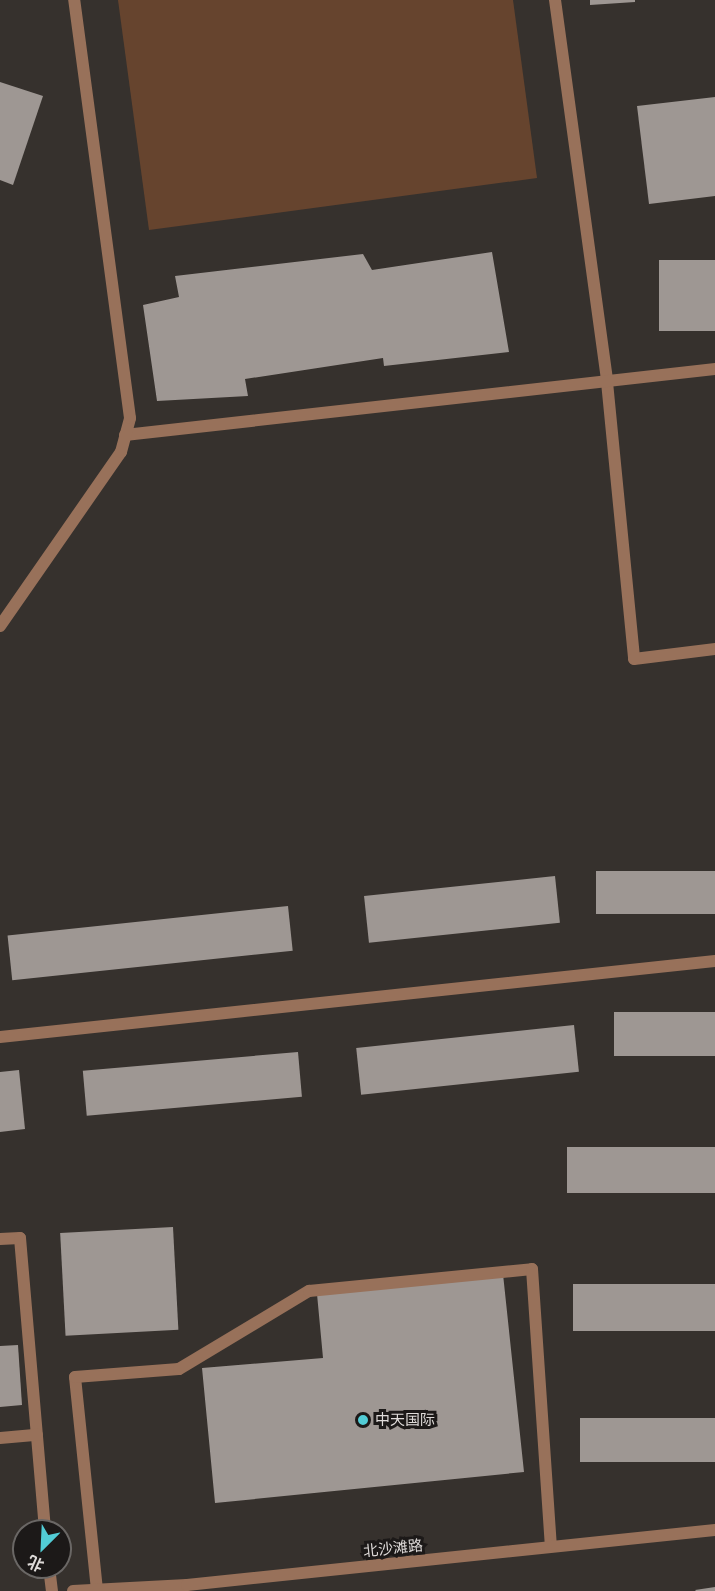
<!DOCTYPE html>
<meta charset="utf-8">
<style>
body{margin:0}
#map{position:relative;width:715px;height:1591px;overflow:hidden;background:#36312d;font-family:"Noto Sans","Noto Sans SC",sans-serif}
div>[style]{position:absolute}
.green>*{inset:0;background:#66442e}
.building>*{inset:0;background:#9e9793;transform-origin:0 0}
.minor>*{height:12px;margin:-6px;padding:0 6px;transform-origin:6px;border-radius:6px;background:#98715a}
.dots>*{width:16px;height:16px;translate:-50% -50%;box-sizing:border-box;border:3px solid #1c1918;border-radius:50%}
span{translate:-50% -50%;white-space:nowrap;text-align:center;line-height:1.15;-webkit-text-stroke:6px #1c1918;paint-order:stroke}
.poi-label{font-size:15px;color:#dfdbd9}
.left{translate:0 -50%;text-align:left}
.street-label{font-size:15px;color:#dfdbd9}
.north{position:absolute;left:12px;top:1519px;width:60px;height:60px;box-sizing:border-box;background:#1c1918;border:2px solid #6a6765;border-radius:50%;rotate:204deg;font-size:16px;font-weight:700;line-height:24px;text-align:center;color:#dfdbd9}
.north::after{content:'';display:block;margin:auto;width:21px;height:27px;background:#52ccd5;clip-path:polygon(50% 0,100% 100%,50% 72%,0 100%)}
</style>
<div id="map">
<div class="green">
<div style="clip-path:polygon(118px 0,513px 0,537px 178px,149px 230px)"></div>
</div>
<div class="building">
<div style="clip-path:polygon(590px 0,635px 0,635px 2px,590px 5px)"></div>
<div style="clip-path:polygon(0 82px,43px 96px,13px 185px,0 180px)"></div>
<div style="clip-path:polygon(715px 97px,715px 196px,649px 204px,637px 106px)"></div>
<div style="clip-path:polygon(492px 252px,509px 352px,384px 366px,383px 358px,245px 379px,248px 396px,157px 401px,143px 305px,179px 297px,175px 276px,363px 254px,372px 270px)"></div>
<div style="left:715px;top:260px;width:71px;height:56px;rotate:90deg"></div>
<div style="left:715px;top:871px;width:43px;height:119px;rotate:90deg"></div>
<div style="left:555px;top:876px;width:47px;height:192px;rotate:84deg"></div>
<div style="left:288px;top:906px;width:45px;height:282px;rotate:84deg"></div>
<div style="left:715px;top:1012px;width:44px;height:101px;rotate:90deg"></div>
<div style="left:574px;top:1025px;width:47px;height:219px;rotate:84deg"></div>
<div style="left:298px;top:1052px;width:45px;height:216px;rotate:85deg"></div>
<div style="clip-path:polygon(19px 1070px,25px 1129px,0 1132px,0 1072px)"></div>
<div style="left:715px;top:1147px;width:46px;height:148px;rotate:90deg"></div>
<div style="left:173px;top:1227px;width:103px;height:113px;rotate:87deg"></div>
<div style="clip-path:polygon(503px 1274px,524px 1472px,215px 1503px,202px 1368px,323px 1358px,317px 1294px)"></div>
<div style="left:715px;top:1284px;width:47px;height:142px;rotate:90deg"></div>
<div style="clip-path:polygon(18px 1345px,22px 1405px,0 1407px,0 1346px)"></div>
<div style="left:715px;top:1418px;width:44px;height:135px;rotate:90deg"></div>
<div style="clip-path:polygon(715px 1587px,715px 1591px,696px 1591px,695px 1590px)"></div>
</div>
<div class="minor">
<div style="left:555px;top:0;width:386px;rotate:82.2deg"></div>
<div style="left:607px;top:382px;width:278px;rotate:84.4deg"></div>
<div style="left:634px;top:659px;width:82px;rotate:-7deg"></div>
<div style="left:125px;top:435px;width:594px;rotate:-6.38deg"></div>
<div style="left:0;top:626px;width:212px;rotate:-55.2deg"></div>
<div style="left:121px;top:452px;width:35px;rotate:-75deg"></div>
<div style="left:130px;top:418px;width:422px;rotate:-97.6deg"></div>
<div style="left:0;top:1037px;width:719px;rotate:-6.07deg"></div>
<div style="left:0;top:1239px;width:20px;rotate:-3deg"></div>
<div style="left:20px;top:1238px;width:294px;rotate:85.1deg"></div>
<div style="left:0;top:1438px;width:37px;rotate:-5deg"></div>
<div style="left:49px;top:1567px;width:24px;rotate:83deg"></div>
<div style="left:97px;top:1590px;width:214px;rotate:-95.9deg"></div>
<div style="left:75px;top:1377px;width:104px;rotate:-4.4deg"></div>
<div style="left:179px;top:1369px;width:152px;rotate:-31deg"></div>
<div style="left:309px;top:1291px;width:224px;rotate:-5.6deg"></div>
<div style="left:532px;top:1269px;width:278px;rotate:86.1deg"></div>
<div style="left:73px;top:1591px;width:114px;rotate:-3deg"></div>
<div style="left:187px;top:1585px;width:531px;rotate:-5.95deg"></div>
</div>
<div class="dots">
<div style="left:363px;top:1420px;background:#52ccd5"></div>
</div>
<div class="poi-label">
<span class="left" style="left:375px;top:1420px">中天国际</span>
</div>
<div class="street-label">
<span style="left:393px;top:1548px;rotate:-6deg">北沙滩路</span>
</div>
<div class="north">北</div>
</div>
